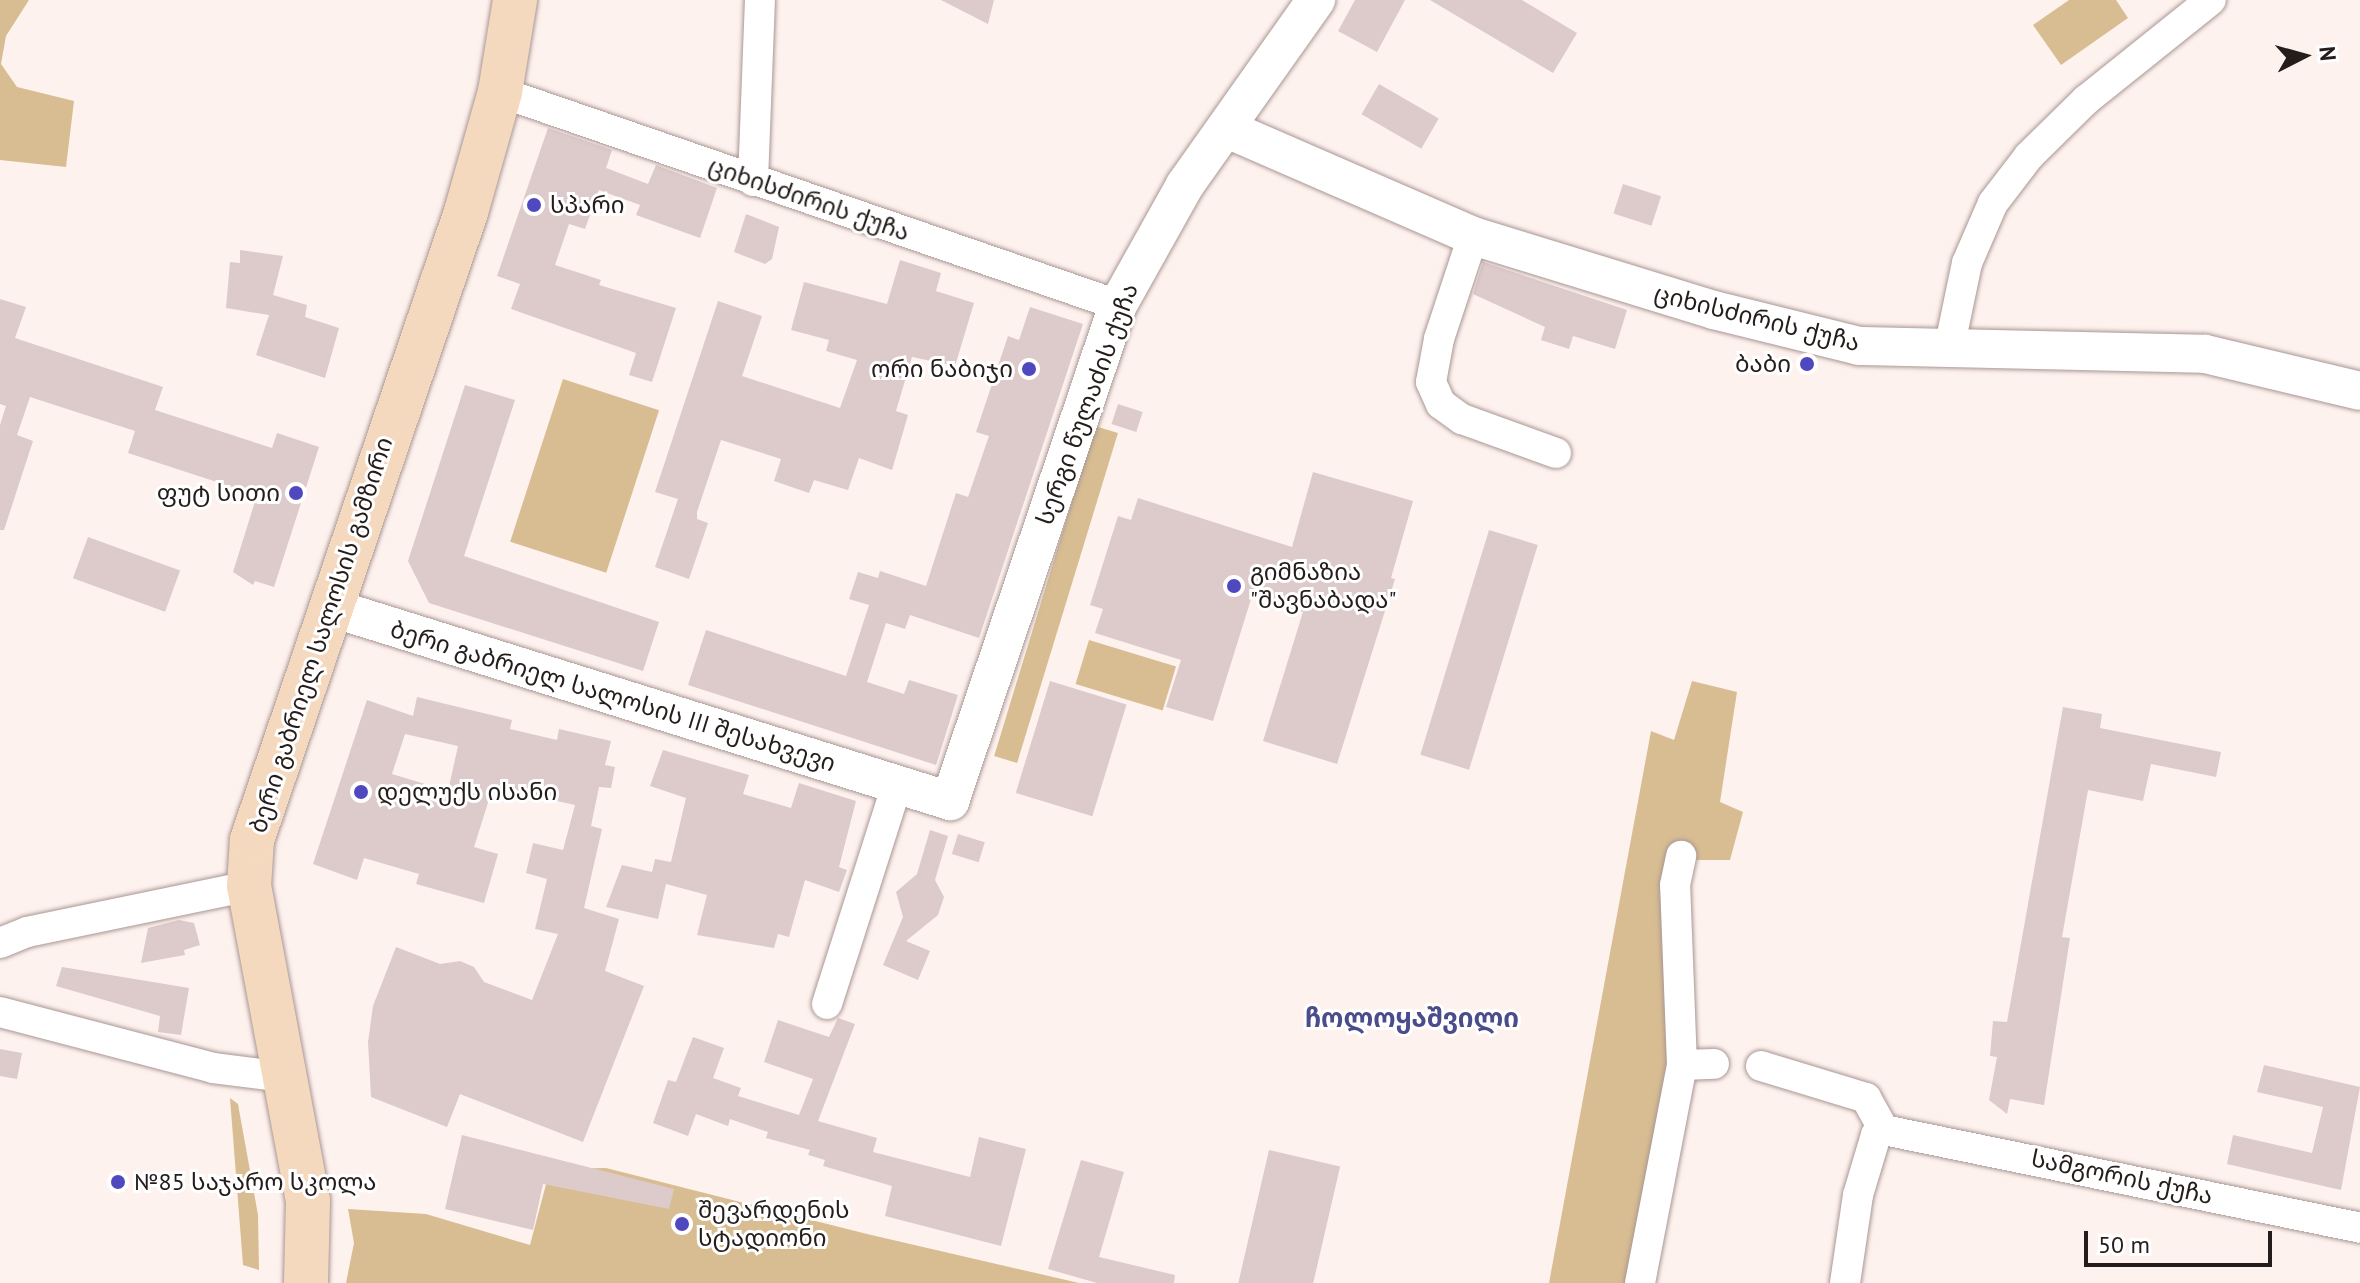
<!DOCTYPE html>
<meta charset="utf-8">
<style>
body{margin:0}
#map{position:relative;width:2360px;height:1283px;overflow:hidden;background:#fef2ef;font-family:"PT Sans","Noto Sans Georgian",sans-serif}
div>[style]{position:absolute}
.green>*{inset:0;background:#d8bd92;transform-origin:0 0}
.building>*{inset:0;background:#ddcacb;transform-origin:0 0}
.roads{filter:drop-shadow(0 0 2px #a99793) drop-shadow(0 0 2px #a99793)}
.minor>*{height:30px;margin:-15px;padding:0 15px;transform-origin:15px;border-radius:15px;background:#fff}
.tertiary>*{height:38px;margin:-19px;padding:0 19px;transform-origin:19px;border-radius:19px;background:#fff}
.secondary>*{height:44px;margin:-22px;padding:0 22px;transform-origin:22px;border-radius:22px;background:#f5d9bf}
.dots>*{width:22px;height:22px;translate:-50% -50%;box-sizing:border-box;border:4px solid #fff;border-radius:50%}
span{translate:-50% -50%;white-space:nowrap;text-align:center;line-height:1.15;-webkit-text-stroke:6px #fff;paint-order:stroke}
.street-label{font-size:24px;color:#241d1b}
.poi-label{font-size:24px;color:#241d1b}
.left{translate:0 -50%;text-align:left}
.right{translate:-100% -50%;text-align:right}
.neighbourhood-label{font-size:26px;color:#4b4d8b;font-weight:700}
.north{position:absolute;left:2264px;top:16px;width:80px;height:80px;-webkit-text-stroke:6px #fff;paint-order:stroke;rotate:84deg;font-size:22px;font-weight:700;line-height:32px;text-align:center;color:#241d1b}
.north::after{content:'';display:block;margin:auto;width:28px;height:36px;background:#241d1b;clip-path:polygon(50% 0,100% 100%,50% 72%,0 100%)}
.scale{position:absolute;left:2084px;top:1231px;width:188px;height:36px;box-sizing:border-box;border:4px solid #241d1b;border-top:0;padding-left:10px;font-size:24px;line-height:28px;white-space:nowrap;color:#241d1b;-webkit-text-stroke:6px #fff;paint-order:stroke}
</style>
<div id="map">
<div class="green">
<div style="clip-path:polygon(0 0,29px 0,6px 36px,1px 64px,17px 87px,74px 101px,66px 167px,0 160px)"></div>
<div style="clip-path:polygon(2069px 0,2116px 0,2128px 18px,2061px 65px,2033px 25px)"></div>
<div style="left:563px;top:379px;width:101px;height:171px;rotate:18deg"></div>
<div style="left:1095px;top:426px;width:24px;height:345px;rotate:17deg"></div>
<div style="left:1089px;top:640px;width:91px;height:46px;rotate:17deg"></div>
<div style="clip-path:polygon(1692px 681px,1737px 692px,1720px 802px,1743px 812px,1730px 860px,1675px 860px,1670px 1056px,1630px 1283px,1549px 1283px,1651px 731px,1674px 740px)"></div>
<div style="clip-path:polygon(230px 1098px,238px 1104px,258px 1215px,259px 1270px,243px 1265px)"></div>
<div style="clip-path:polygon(606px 1168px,867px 1234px,1079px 1283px,346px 1283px,354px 1243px,348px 1209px,426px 1214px,530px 1245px,550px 1169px)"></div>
</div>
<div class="building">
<div style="clip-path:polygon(941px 0,994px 0,988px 24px)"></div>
<div style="clip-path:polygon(1355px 0,1405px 0,1377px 52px,1338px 31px)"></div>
<div style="clip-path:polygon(1430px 0,1522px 0,1577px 33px,1553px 73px)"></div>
<div style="left:1379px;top:84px;width:69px;height:35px;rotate:30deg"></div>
<div style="clip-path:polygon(548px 128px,612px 150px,606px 168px,648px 184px,656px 165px,717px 188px,700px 238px,636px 215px,640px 205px,599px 190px,585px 229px,569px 224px,555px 265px,601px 280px,599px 285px,676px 308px,652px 382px,629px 375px,636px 353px,511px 309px,520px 284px,497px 276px)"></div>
<div style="left:1623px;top:184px;width:40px;height:31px;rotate:18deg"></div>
<div style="clip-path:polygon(746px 214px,779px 227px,772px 259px,765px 264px,734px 252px)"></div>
<div style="clip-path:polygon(240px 250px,283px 256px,273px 295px,307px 305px,305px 317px,339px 328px,325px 378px,256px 355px,269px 315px,226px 308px,230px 262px,240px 263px)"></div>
<div style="clip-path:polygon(900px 260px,941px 273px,936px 291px,974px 303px,955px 366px,912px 357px,896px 411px,908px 415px,892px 470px,859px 458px,848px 490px,814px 480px,809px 493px,774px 481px,781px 459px,721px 440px,697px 512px,697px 519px,708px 523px,689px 579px,655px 567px,678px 499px,655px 492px,718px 301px,762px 316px,742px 376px,840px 408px,857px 360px,826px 351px,829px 340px,791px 330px,804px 282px,887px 304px)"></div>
<div style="clip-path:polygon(1483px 262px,1627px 310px,1615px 349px,1573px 336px,1569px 349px,1541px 340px,1545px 327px,1473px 294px)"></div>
<div style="clip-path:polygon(0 299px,26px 307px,15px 338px,163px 387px,155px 410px,272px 448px,277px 433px,319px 447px,274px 587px,255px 581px,253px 585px,233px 572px,257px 495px,128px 453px,135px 431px,30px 397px,17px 435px,33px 441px,4px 530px,0 530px,0 425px,6px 406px,0 404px)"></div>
<div style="clip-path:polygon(1030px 307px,1083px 324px,979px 638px,910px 615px,905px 629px,886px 623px,867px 682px,904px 694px,909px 680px,958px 695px,936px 765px,688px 685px,706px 630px,846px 676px,869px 605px,849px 599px,858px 572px,878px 578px,880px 571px,926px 586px,956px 493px,968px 497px,989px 436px,976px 432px,1008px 336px,1019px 340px)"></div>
<div style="clip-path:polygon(465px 385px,515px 400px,464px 556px,659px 622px,643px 671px,429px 603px,408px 561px)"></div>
<div style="left:1118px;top:404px;width:26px;height:21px;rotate:18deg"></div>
<div style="clip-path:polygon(1313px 472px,1413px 501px,1391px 578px,1395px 579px,1337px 764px,1263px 741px,1303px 612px,1252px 596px,1213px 721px,1166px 707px,1181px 660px,1095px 633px,1103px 609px,1090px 605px,1118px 516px,1131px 520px,1138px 498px,1292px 547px)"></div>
<div style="left:1489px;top:530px;width:51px;height:235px;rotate:17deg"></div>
<div style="left:88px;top:537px;width:98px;height:44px;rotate:20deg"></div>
<div style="left:1050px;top:681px;width:80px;height:117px;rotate:17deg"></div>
<div style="clip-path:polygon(evenodd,417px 697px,512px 720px,510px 729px,557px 740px,559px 729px,611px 741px,605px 765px,615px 767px,611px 788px,599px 787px,591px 826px,602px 829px,584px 908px,619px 919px,605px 971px,644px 986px,583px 1142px,460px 1094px,447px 1127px,371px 1097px,368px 1042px,373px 1006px,396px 947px,440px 964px,460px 961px,474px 967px,484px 982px,532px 1000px,558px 934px,535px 929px,547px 879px,526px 873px,533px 843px,563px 850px,575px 805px,493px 787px,474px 847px,498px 854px,484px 903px,416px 884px,419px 874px,364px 858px,357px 880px,313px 864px,367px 700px,413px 716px,417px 697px,405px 734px,458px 746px,448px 791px,392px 774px,405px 734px)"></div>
<div style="clip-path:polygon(2063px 707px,2102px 714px,2100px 728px,2221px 752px,2216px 777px,2151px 764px,2143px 801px,2088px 790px,2062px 937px,2070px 938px,2044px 1105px,2010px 1099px,2007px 1114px,1989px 1100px,1997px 1057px,1990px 1056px,1993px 1021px,2007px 1022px)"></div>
<div style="clip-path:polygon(663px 750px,749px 775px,743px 794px,791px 808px,799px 783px,856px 801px,839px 867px,847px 870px,839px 892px,805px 880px,789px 937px,778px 934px,774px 948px,697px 935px,707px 895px,666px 884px,658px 919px,606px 907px,622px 865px,652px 872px,655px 859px,671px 862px,686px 798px,650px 786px)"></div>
<div style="clip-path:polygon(930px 830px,948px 836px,935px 880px,944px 897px,938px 915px,906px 941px,930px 951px,918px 980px,883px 965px,903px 917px,896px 892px,917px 874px)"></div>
<div style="left:958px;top:834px;width:28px;height:21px;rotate:17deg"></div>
<div style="clip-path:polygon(179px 920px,194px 923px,200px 945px,184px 950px,185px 955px,141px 963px,148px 928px)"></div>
<div style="clip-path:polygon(62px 967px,189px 988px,181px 1035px,158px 1032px,160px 1016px,56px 986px)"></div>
<div style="clip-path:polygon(838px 1018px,855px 1024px,818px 1121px,877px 1138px,873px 1152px,970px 1177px,979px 1137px,1026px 1149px,1001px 1246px,885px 1216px,892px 1186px,823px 1166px,825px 1160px,808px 1155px,810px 1150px,766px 1138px,768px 1132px,730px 1119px,728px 1126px,696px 1114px,688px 1136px,653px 1123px,668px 1080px,676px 1082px,693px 1037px,724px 1048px,713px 1078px,741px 1088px,738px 1096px,799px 1115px,813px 1079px,764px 1062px,778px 1020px,829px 1037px)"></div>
<div style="clip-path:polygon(0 1049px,22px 1053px,17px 1079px,0 1076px)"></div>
<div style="clip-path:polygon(2264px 1065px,2360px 1087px,2341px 1190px,2227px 1164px,2233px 1135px,2312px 1153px,2323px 1107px,2257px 1092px)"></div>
<div style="clip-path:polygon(462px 1135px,674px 1189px,669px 1209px,543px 1184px,533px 1230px,445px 1209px)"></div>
<div style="left:1269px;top:1150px;width:73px;height:137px;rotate:13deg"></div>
<div style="clip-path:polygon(1081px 1160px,1124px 1172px,1099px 1257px,1175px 1275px,1174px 1283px,1097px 1283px,1048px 1269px)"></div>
</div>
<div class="roads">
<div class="minor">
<div style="left:500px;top:92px;width:654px;rotate:19.02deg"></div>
<div style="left:753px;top:181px;width:181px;rotate:-87.8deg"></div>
<div style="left:1473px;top:236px;width:108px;rotate:108.3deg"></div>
<div style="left:1439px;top:339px;width:44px;rotate:100.5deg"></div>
<div style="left:1431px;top:382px;width:24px;rotate:66deg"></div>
<div style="left:1441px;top:404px;width:26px;rotate:36deg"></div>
<div style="left:1462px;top:419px;width:100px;rotate:19.9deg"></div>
<div style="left:1949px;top:349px;width:88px;rotate:-78.2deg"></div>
<div style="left:1967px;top:263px;width:65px;rotate:-66.6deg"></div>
<div style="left:1993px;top:203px;width:59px;rotate:-52.5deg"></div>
<div style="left:2029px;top:156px;width:80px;rotate:-44.5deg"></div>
<div style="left:2086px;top:100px;width:160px;rotate:-38.7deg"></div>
<div style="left:0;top:943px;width:29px;rotate:-22deg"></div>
<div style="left:27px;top:932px;width:227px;rotate:-11.7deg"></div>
<div style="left:827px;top:1004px;width:231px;rotate:-72.3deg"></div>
<div style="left:0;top:1012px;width:220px;rotate:14.7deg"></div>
<div style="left:213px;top:1068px;width:73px;rotate:7.1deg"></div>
<div style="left:1682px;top:1065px;width:32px;rotate:-2deg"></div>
<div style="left:1761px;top:1066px;width:110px;rotate:16.9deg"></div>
<div style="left:1866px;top:1098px;width:37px;rotate:61deg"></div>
<div style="left:1640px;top:1283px;width:222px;rotate:-79.1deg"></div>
<div style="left:1682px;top:1065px;width:180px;rotate:-92.2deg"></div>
<div style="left:1675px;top:885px;width:30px;rotate:-78deg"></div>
<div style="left:1845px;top:1283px;width:89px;rotate:-81.6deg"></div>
<div style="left:1858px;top:1195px;width:63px;rotate:-73.3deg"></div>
<div style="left:1876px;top:1135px;width:9px;rotate:-32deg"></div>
<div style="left:1884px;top:1130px;width:486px;rotate:11.6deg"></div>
</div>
<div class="tertiary">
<div style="left:1227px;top:129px;width:268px;rotate:23.5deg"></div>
<div style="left:1473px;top:236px;width:252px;rotate:17.1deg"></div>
<div style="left:1714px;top:310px;width:149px;rotate:13.9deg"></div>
<div style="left:1859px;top:346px;width:346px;rotate:1.3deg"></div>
<div style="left:2205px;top:354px;width:159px;rotate:13.4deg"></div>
<div style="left:329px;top:607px;width:651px;rotate:17.35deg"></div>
<div style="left:950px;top:801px;width:524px;rotate:-71.29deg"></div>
<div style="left:1118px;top:305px;width:137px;rotate:-60.8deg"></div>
<div style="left:1185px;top:185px;width:227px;rotate:-54.7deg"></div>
</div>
<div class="secondary">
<div style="left:306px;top:1283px;width:82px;rotate:-88.6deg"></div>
<div style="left:308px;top:1201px;width:320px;rotate:-100.6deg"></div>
<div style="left:249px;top:886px;width:46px;rotate:-86.3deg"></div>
<div style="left:252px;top:840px;width:663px;rotate:-71.18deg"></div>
<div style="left:466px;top:212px;width:125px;rotate:-74.2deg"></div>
<div style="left:500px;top:92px;width:93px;rotate:-80.7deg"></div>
</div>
</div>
<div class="dots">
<div style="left:534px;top:205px;background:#5048bf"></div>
<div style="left:1807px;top:364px;background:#5048bf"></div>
<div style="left:1029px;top:369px;background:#5048bf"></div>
<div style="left:296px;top:493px;background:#5048bf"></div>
<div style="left:1234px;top:586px;background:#5048bf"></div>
<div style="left:361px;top:792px;background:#5048bf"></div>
<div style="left:118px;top:1182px;background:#5048bf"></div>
<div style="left:682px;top:1224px;background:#5048bf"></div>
</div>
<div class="street-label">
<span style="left:809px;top:199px;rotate:19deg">ციხისძირის ქუჩა</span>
<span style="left:1757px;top:318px;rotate:14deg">ციხისძირის ქუჩა</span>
<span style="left:1087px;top:404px;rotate:-70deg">სერგი წულაძის ქუჩა</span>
<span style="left:321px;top:635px;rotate:-72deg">ბერი გაბრიელ სალოსის გამზირი</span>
<span style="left:613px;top:696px;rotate:17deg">ბერი გაბრიელ სალოსის III შესახვევი</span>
<span style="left:2122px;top:1177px;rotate:12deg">სამგორის ქუჩა</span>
</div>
<div class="poi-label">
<span class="left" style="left:550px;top:205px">სპარი</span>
<span class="right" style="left:1791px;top:364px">ბაბი</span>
<span class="right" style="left:1013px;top:369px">ორი ნაბიჯი</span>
<span class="right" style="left:280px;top:493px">ფუტ სითი</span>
<span class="left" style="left:1250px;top:586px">გიმნაზია<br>"შავნაბადა"</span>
<span class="left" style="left:377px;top:792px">დელუქს ისანი</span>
<span class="left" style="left:134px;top:1182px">№85 საჯარო სკოლა</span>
<span class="left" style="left:698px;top:1224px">შევარდენის<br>სტადიონი</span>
</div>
<div class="neighbourhood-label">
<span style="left:1412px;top:1018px">ჩოლოყაშვილი</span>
</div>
<div class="north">N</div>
<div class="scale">50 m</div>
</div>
